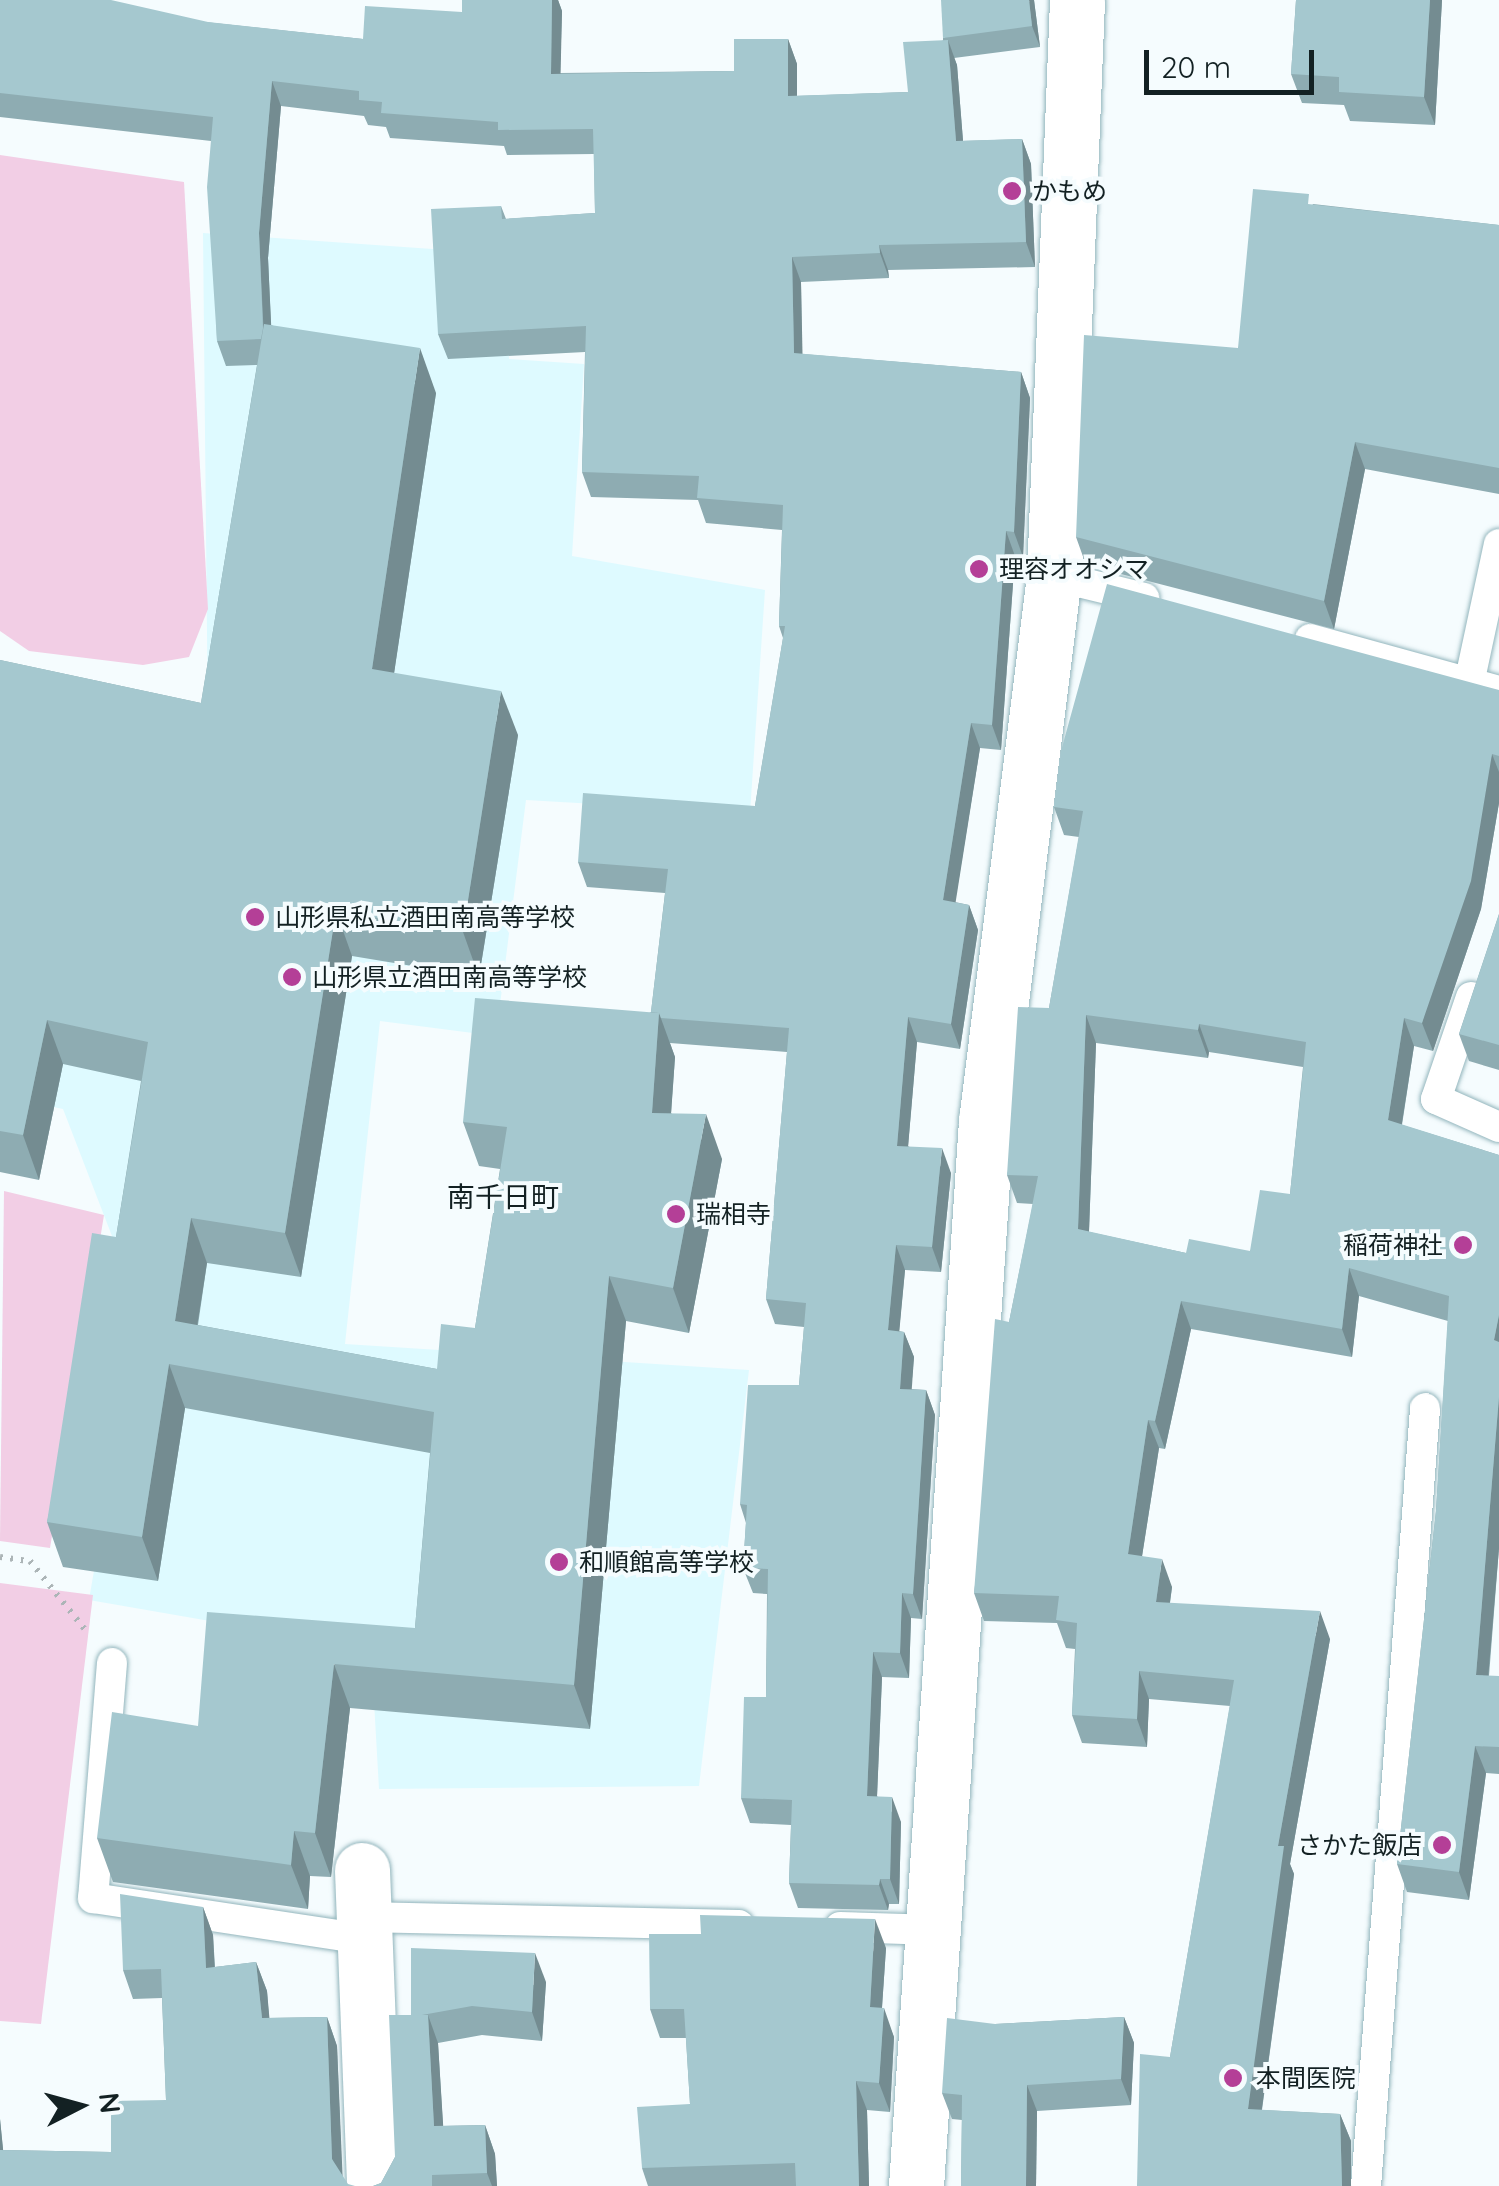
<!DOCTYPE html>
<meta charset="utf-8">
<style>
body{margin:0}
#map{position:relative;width:1499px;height:2186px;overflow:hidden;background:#f5fcfe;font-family:Quicksand,"Noto Sans JP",sans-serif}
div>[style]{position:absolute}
.built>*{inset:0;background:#defaff}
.green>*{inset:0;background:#f2cee5}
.path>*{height:6px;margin-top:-3px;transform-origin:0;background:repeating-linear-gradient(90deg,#acb5b7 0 2.5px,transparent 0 10.5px)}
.roads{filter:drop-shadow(0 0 2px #92b5bc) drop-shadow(0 0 2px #92b5bc)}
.lane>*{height:30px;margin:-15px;padding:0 15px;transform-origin:15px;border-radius:15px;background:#fff}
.street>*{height:55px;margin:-27.5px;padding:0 27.5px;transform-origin:27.5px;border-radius:27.5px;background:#fff}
.wall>*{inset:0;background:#8eacb2}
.shaded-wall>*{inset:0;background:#748c91}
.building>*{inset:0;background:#a5c8cf}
.dots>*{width:28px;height:28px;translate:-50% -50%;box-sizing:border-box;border:5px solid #f5fcfe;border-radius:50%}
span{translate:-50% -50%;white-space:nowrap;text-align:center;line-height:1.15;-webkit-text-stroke:8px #f5fcfe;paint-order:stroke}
.poi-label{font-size:25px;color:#132123}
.left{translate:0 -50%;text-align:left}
.right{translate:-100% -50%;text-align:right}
.neighbourhood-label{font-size:28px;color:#132123}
.north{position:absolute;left:30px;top:2056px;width:100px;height:100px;-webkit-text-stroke:8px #f5fcfe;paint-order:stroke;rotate:84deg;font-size:28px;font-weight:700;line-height:40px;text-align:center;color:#132123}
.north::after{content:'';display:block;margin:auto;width:35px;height:45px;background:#132123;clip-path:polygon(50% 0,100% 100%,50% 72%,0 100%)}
.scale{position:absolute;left:1144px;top:50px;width:170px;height:45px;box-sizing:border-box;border:5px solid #132123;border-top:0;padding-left:12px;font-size:30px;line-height:35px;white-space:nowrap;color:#132123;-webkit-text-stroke:8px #f5fcfe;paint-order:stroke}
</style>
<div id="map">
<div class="built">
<div style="clip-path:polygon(203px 233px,504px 254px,509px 359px,584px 364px,572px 556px,765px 590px,750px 813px,526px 800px,496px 1036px,380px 1021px,345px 1344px,749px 1370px,699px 1786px,379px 1789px,371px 1649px,89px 1600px,139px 1306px,63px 1109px,0 1096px,0 680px,208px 732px)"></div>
</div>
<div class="green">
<div style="clip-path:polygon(0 155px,184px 182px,208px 609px,189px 657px,143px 665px,29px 651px,0 631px)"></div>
<div style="clip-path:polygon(4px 1191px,104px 1215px,50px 1548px,0 1541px)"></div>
<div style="clip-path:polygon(0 1583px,93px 1595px,41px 2024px,0 2021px)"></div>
</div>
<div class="path">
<div style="left:0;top:1557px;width:30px;rotate:8deg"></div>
<div style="left:30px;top:1561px;width:90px;rotate:51.3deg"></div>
</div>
<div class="roads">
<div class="lane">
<div style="left:1054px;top:576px;width:93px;rotate:13.7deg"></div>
<div style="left:1310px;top:639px;width:196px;rotate:15.4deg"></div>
<div style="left:1470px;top:679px;width:138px;rotate:-77.9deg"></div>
<div style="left:1471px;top:997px;width:108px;rotate:108.9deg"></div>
<div style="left:1436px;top:1099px;width:69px;rotate:24deg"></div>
<div style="left:112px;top:1663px;width:236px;rotate:94.6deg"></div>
<div style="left:93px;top:1898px;width:273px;rotate:8.6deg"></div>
<div style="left:362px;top:1917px;width:377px;rotate:1.2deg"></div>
<div style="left:840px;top:1927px;width:97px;rotate:1.8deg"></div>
<div style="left:1366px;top:2186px;width:780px;rotate:-85.66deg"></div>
</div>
<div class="street">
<div style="left:362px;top:1870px;width:316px;rotate:87.8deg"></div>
<div style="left:916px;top:2186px;width:1067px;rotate:-86.24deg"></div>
<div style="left:986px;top:1121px;width:549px;rotate:-82.89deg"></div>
<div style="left:1054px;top:576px;width:576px;rotate:-87.71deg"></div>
</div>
</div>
<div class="wall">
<div style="clip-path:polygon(evenodd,0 0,363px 39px,462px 12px,462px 0,558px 0,562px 11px,560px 73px,734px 71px,788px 39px,797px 64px,797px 96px,908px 92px,943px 40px,943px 38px,1034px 0,1040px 47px,954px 58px,957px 65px,963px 141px,1022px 139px,1031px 164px,1035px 267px,888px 270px,889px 278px,801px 282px,802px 354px,1021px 372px,1030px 398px,1023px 557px,1015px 556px,1001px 750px,980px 748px,955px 902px,969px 905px,978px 930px,960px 1049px,917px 1042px,908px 1146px,951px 1173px,941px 1272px,905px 1270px,899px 1331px,904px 1332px,914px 1357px,911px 1389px,926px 1390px,935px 1415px,922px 1619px,911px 1618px,909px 1678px,882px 1677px,877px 1796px,901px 1822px,899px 1904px,889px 1904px,888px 1910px,798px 1908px,789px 1883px,791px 1825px,750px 1823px,741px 1798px,766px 1697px,767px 1594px,753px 1593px,743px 1568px,746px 1523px,740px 1504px,799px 1385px,804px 1327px,775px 1324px,766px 1299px,787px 1052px,670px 1043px,675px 1057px,671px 1113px,722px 1159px,689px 1333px,626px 1321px,590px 1729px,350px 1708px,331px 1877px,310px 1876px,308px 1909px,113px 1882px,97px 1838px,198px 1726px,415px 1628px,430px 1453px,185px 1408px,158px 1581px,63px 1567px,47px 1522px,116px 1237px,141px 1081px,63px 1064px,39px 1180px,0 1172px,0 660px,201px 703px,257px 365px,226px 366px,217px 341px,211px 141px,0 117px,0 0,281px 106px,364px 116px,368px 125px,386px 127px,390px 138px,504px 146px,507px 155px,594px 154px,595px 213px,506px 219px,501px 206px,438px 334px,448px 359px,585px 352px,582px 472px,591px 497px,698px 500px,706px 523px,782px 530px,779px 626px,783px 638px,755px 806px,578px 862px,587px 887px,665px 893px,651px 1012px,463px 1122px,479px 1166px,500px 1169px,475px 1328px,437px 1369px,198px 1325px,207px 1263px,301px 1277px,352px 956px,479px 977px,518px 735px,394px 673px,436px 393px,271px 325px,268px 258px,281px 106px)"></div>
<div style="clip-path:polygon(1296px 0,1442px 0,1435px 125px,1350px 121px,1344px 105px,1302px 103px,1291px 74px)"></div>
<div style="clip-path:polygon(1313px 204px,1499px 225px,1499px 494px,1365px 469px,1334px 629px,1086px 565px,1076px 537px,1238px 348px)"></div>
<div style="clip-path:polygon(evenodd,1499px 690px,1499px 803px,1481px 909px,1433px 1051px,1414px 1046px,1402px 1125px,1499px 1155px,1499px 1548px,1489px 1676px,1499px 1676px,1499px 1774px,1486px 1773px,1469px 1900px,1407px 1892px,1397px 1864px,1436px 1511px,1448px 1321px,1359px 1296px,1352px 1357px,1191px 1329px,1165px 1449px,1159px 1448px,1142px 1556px,1172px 1587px,1170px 1603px,1330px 1639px,1290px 1864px,1294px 1874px,1262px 2110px,1340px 2114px,1351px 2141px,1351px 2186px,1137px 2186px,1170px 2057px,1230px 1706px,1149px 1699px,1147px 1747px,1082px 1743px,1072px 1715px,1075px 1649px,1066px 1648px,1057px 1623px,984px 1621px,974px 1593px,1009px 1322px,1033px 1204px,1017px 1203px,1007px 1175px,1049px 1008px,1079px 837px,1064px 835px,1054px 807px,1499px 690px,1096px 1043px,1208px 1058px,1209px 1052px,1303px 1067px,1290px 1194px,1250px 1251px,1186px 1253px,1089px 1232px,1096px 1043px)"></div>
<div style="clip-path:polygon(1499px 914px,1499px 1070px,1469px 1061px,1459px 1034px)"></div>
<div style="clip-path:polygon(203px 1907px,213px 1935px,215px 1967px,256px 1962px,267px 1991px,269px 2018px,327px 2017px,337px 2046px,342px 2175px,0 2186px,0 2119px,3px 2150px,111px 2152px,166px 2100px,162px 1998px,133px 1999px,123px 1970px)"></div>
<div style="clip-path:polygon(886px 1948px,882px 2008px,894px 2037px,890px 2112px,867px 2110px,869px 2186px,648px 2186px,642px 2168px,690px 2104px,686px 2038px,660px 2038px,650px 2009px)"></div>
<div style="clip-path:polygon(546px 1982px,542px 2041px,482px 2035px,438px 2043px,443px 2126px,485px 2125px,495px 2154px,497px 2186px,373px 2186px,381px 2183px,395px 2157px,411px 2015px)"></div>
<div style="clip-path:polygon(1124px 2017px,1134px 2043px,1131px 2105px,1037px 2111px,1036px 2186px,961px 2186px,962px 2120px,952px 2119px,942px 2093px,995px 2024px)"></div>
</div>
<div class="shaded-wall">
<div style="clip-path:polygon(552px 0,558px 0,562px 11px,560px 99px,551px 74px)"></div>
<div style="clip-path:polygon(1029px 0,1034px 0,1040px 47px,1032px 26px)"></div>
<div style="clip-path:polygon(1430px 0,1442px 0,1435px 125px,1424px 97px)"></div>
<div style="clip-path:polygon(788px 39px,797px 64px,797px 121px,788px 96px)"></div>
<div style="clip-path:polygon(948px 40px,957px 65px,965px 166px,956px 141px)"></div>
<div style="clip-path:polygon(272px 81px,281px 106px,268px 258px,273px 364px,264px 339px,259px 233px)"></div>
<div style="clip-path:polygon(1022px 139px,1031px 164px,1035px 267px,1026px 242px)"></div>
<div style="clip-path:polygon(879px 245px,888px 270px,889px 278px,880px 253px)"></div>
<div style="clip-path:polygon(792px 257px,801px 282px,803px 378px,794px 353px)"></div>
<div style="clip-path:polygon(420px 348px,436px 393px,388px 714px,372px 669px)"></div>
<div style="clip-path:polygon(1021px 372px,1030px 398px,1023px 557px,1014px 532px)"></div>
<div style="clip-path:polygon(1355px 442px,1365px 469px,1334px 629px,1324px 601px)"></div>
<div style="clip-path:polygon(1006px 531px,1015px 556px,1001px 750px,992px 725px)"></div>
<div style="clip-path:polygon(501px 691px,518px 735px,479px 977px,463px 932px)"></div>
<div style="clip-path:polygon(971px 723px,980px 748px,952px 925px,943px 900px)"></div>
<div style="clip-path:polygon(1492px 754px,1499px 772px,1499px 803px,1481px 909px,1433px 1051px,1422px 1023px)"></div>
<div style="clip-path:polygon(969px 905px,978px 930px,960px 1049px,951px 1024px)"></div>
<div style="clip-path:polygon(336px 911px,352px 956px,301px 1277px,285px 1233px)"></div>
<div style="clip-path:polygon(659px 1013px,675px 1057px,668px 1157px,652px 1113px)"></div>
<div style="clip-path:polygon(1086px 1015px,1096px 1043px,1088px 1257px,1078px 1229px)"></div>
<div style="clip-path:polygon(908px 1017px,917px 1042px,906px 1171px,897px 1146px)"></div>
<div style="clip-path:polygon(1404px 1018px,1414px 1046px,1398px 1148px,1388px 1120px)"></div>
<div style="clip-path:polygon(47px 1020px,63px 1064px,39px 1180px,23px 1135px)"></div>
<div style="clip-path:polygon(1199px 1024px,1209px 1052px,1208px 1058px,1198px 1030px)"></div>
<div style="clip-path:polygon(706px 1114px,722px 1159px,689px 1333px,673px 1288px)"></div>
<div style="clip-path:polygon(942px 1148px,951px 1173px,941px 1272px,932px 1247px)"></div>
<div style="clip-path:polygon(191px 1218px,207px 1263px,191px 1365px,175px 1321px)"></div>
<div style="clip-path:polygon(896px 1245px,905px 1270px,897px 1356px,888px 1330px)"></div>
<div style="clip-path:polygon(1349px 1268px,1359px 1296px,1352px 1357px,1342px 1329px)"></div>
<div style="clip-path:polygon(609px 1276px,626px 1321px,590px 1729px,574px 1685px)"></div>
<div style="clip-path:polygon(1181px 1301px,1191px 1329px,1165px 1449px,1155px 1421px)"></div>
<div style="clip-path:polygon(1499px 1315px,1499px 1354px,1494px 1340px)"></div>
<div style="clip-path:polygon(904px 1332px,914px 1357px,910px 1414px,900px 1389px)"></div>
<div style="clip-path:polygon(169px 1364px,185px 1408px,158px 1581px,142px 1537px)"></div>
<div style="clip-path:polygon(926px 1390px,935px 1415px,922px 1619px,913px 1594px)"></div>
<div style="clip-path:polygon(1499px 1397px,1499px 1548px,1486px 1703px,1476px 1675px)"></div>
<div style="clip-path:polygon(1148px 1420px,1159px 1448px,1138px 1582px,1128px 1554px)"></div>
<div style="clip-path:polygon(1162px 1559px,1172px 1587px,1166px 1630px,1156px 1602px)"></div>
<div style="clip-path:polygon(902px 1593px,911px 1618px,909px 1678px,900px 1653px)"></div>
<div style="clip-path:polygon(1320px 1611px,1330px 1639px,1290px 1864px,1294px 1874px,1258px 2137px,1248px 2109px,1278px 1846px)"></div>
<div style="clip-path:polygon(873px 1652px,882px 1677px,876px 1821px,867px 1796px)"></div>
<div style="clip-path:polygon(334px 1664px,350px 1708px,331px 1877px,315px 1833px)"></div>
<div style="clip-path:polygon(1139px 1671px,1149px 1699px,1147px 1747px,1137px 1719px)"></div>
<div style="clip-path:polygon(1475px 1746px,1486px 1773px,1469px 1900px,1459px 1872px)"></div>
<div style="clip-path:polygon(892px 1797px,901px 1822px,899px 1904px,890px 1879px)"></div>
<div style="clip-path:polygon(294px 1831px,310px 1876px,308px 1909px,291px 1865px)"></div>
<div style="clip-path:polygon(880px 1879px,889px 1904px,888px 1910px,879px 1885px)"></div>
<div style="clip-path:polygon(203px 1907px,213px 1935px,216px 1996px,206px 1968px)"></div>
<div style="clip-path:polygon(875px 1919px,886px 1948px,880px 2036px,870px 2007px)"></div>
<div style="clip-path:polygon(535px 1953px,546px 1982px,542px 2041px,532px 2012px)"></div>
<div style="clip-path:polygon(256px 1962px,267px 1991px,272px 2047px,262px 2018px)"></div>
<div style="clip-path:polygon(884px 2008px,894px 2037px,890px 2112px,879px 2083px)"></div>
<div style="clip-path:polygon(428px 2015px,438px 2043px,445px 2155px,434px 2126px)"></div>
<div style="clip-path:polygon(327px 2017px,337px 2046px,343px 2186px,332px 2159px)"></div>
<div style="clip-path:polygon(1124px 2017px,1134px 2043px,1131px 2105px,1121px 2079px)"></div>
<div style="clip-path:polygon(856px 2081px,867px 2110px,869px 2186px,859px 2186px)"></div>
<div style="clip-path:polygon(1027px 2085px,1037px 2111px,1036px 2186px,1026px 2186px)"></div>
<div style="clip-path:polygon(1340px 2114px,1351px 2141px,1351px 2186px,1342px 2186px)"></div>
<div style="clip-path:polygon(0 2119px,6px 2179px,0 2161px)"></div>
<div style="clip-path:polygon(485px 2125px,495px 2154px,497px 2186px,492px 2186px,487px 2173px)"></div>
</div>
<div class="building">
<div style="clip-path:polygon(0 0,111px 0,208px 22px,363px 39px,365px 6px,462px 12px,462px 0,552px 0,551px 74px,734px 71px,734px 39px,788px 39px,788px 96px,908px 92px,903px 42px,948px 40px,956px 141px,1022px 139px,1026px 242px,879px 245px,880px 253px,792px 257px,794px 353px,1021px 372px,1014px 532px,1006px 531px,992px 725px,971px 723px,943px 900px,969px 905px,951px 1024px,908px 1017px,897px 1146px,942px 1148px,932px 1247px,896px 1245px,888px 1330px,904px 1332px,900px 1389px,926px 1390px,913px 1594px,902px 1593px,900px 1653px,873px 1652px,867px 1796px,892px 1797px,890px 1879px,880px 1879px,879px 1885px,789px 1883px,792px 1800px,741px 1798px,744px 1697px,766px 1697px,768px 1569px,743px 1568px,747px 1505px,740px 1504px,748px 1385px,799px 1385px,806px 1303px,766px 1299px,789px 1028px,661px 1018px,659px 1013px,651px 1012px,668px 869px,578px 862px,583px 793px,755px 806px,785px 626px,779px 626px,783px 505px,697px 498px,699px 476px,582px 472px,586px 326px,438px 334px,431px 209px,501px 206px,502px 219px,595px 213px,593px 129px,498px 130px,498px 122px,381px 113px,382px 102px,359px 100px,359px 91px,272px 81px,259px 233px,263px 328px,261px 339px,217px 341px,207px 187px,213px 117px,0 93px)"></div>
<div style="clip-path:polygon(941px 0,1029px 0,1032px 26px,943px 38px)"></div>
<div style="clip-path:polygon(1296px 0,1430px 0,1424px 97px,1339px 92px,1339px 77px,1291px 74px)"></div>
<div style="clip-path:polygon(1253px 189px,1309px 194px,1308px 204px,1499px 225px,1499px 468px,1355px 442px,1324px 601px,1076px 537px,1084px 335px,1238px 348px)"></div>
<div style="clip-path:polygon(264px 324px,420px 348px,372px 669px,501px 691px,463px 932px,336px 911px,285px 1233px,191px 1218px,175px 1321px,437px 1369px,441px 1324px,475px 1328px,507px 1127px,463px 1122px,475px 998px,659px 1013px,652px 1113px,706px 1114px,673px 1288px,609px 1276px,574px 1685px,334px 1664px,315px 1833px,294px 1831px,291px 1865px,97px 1838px,112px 1712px,198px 1726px,207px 1612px,415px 1628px,434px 1412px,169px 1364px,142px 1537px,47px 1522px,92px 1233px,116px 1237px,148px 1042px,47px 1020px,23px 1135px,0 1131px,0 660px,201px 703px)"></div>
<div style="clip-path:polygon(evenodd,1107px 584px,1499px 690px,1499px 756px,1492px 754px,1471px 881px,1422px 1023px,1404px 1018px,1388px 1120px,1499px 1155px,1499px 1315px,1494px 1340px,1499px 1342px,1499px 1397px,1476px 1675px,1499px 1676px,1499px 1747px,1475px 1746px,1459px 1872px,1397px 1864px,1436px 1511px,1449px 1296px,1349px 1268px,1342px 1329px,1181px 1301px,1155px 1421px,1148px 1420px,1128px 1554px,1162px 1559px,1156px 1602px,1320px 1611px,1278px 1846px,1284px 1846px,1248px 2109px,1340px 2114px,1342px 2186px,1137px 2186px,1140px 2054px,1170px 2057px,1234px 1680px,1139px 1671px,1137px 1719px,1072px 1715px,1077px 1623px,1056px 1620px,1059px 1596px,974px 1593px,995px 1319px,1009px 1322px,1038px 1176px,1007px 1175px,1018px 1007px,1049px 1008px,1083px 811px,1054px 807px,1061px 751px,1107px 584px,1086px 1015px,1198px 1030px,1199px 1024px,1306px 1042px,1290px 1194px,1260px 1190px,1250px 1251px,1189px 1239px,1186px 1253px,1078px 1229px,1086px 1015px)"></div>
<div style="clip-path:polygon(1499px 914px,1499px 1045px,1459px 1034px)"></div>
<div style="clip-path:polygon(120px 1894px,203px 1907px,206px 1968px,256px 1962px,262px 2018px,327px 2017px,332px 2159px,348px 2184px,355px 2186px,0 2186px,0 2150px,111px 2152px,111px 2101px,166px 2100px,161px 1969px,123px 1970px)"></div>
<div style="clip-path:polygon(700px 1915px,875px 1919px,870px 2007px,884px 2008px,879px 2083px,856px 2081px,859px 2186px,796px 2186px,795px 2163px,642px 2168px,637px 2107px,690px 2104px,684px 2009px,650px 2009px,649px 1934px,701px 1934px)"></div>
<div style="clip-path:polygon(411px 1948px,535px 1953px,532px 2012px,472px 2006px,422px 2015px,428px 2015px,434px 2126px,485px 2125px,487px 2173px,432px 2175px,432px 2186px,373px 2186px,381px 2183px,395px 2157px,389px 2015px,411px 2015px)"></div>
<div style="clip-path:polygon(1124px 2017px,1121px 2079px,1027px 2085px,1026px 2186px,961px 2186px,962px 2095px,942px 2093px,947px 2018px,995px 2024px)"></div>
</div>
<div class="dots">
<div style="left:1012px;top:191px;background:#b43f97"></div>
<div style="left:979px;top:569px;background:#b43f97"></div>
<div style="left:255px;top:917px;background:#b43f97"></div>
<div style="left:292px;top:977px;background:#b43f97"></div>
<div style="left:676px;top:1214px;background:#b43f97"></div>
<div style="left:1463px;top:1245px;background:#b43f97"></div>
<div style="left:559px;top:1562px;background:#b43f97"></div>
<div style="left:1442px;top:1845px;background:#b43f97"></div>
<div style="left:1233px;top:2078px;background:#b43f97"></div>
</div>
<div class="poi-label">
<span class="left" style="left:1032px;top:191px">かもめ</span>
<span class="left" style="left:999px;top:569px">理容オオシマ</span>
<span class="left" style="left:275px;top:917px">山形県私立酒田南高等学校</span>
<span class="left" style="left:312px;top:977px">山形県立酒田南高等学校</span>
<span class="left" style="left:696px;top:1214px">瑞相寺</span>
<span class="right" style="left:1443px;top:1245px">稲荷神社</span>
<span class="left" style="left:579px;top:1562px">和順館高等学校</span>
<span class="right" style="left:1422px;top:1845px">さかた飯店</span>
<span class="left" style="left:1256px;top:2078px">本間医院</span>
</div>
<div class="neighbourhood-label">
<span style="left:503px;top:1197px">南千日町</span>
</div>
<div class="north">N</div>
<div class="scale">20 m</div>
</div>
